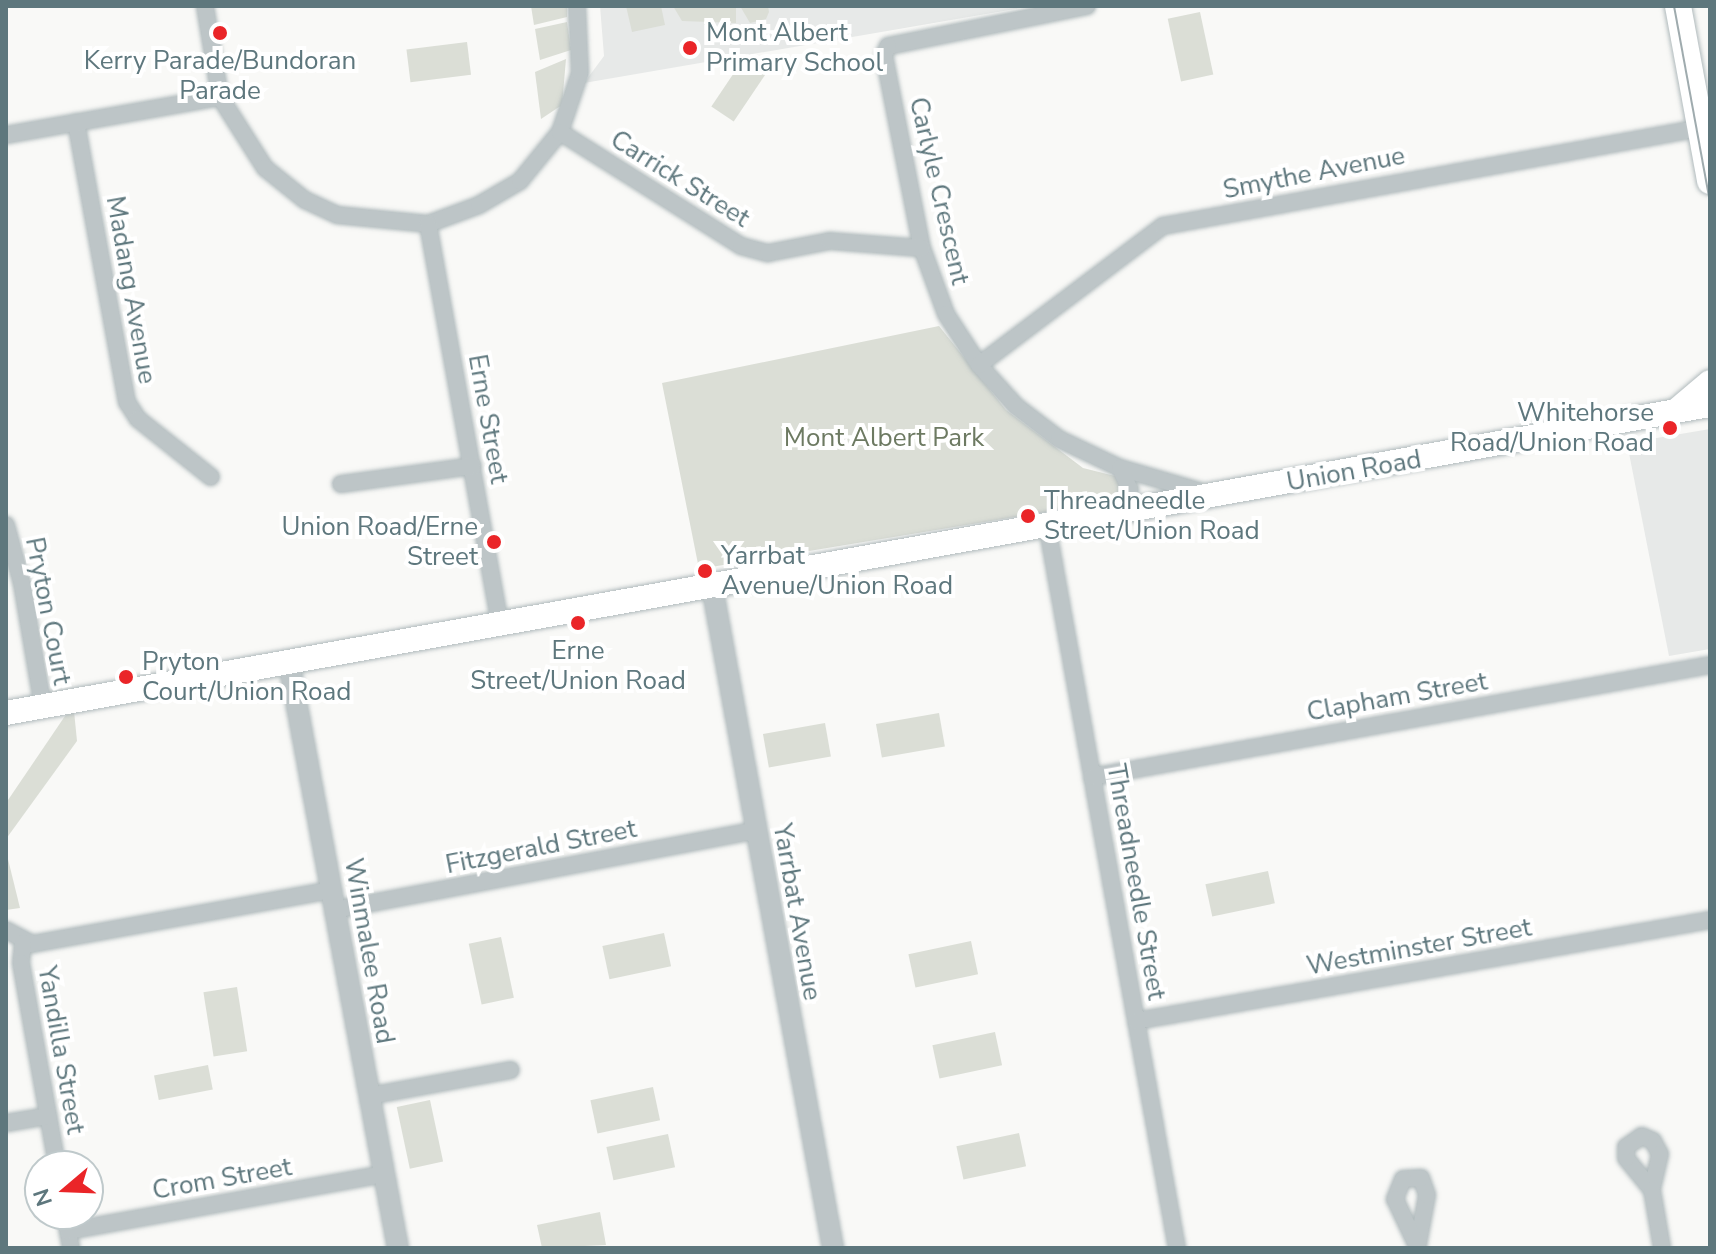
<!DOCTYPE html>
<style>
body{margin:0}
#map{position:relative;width:1716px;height:1254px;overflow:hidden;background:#f9f9f7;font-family:"Nunito Sans",sans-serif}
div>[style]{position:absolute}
.built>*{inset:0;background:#e7e9e8}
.green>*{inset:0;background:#dbded6;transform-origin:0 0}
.roads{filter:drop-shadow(0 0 2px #b0babc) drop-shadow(0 0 2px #b0babc)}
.minor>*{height:16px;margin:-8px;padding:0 8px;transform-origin:8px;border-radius:8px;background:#bdc5c7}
.tertiary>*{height:20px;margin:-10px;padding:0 10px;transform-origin:10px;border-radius:10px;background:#bdc5c7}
.secondary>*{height:24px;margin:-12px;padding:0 12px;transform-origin:12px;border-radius:12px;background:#fff}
.primary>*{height:26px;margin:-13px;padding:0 13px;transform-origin:13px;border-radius:13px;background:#fff}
.tram>*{height:2px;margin:-1px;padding:0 1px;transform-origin:1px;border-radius:1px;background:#9fabae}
.dots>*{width:22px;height:22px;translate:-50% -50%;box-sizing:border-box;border:4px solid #fff;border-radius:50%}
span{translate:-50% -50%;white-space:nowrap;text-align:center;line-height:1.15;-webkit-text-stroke:8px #fff;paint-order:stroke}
.poi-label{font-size:26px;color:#5e777d}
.left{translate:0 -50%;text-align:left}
.right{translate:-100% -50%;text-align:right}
.street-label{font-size:26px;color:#5e777d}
.park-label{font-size:26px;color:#6d7a62}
.frame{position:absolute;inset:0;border:8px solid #5e777d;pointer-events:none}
.north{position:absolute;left:24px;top:1150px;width:80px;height:80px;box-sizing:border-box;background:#fff;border:2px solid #bfc9cb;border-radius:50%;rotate:251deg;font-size:22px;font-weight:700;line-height:32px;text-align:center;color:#5e777d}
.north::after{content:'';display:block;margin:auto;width:28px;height:36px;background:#ea2528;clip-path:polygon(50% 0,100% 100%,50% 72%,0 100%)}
</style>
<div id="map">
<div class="built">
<div style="clip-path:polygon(600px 6px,1032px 6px,584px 83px,604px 56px)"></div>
<div style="clip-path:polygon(1710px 429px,1710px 649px,1669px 656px,1627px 443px)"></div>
</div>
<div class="green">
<div style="clip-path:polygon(531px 6px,567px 6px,567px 17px,534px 25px)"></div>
<div style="clip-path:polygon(626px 6px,661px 6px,665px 25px,632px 32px)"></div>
<div style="clip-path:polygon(673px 6px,736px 6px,736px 23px,682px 21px)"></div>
<div style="clip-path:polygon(740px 6px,768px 6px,769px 12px,766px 19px,750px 23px)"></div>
<div style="left:1200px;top:12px;width:64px;height:33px;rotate:78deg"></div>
<div style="clip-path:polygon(567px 22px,571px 50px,540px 60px,535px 29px)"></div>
<div style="left:467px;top:42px;width:33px;height:61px;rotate:83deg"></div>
<div style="left:746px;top:55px;width:27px;height:62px;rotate:34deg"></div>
<div style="clip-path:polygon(566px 59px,562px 105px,541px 119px,535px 72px)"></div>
<div style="clip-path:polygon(939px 326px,1006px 410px,1083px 468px,1119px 477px,1124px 495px,1107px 502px,699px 569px,662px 383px)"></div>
<div style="clip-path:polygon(74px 711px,77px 741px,6px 839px,6px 803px,65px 716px)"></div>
<div style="left:939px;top:713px;width:34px;height:64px;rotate:80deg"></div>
<div style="left:825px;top:723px;width:34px;height:63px;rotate:80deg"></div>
<div style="clip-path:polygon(6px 851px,20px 908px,6px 910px)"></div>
<div style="left:1268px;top:871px;width:33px;height:64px;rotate:78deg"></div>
<div style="left:664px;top:933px;width:34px;height:63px;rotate:78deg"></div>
<div style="left:501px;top:937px;width:62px;height:33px;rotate:78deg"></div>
<div style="left:971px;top:941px;width:34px;height:64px;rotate:78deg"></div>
<div style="left:237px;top:987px;width:65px;height:34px;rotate:81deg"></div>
<div style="left:995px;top:1032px;width:34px;height:64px;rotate:78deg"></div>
<div style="left:208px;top:1065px;width:25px;height:55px;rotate:79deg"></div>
<div style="left:653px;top:1087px;width:34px;height:64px;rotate:78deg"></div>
<div style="left:430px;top:1100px;width:63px;height:34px;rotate:78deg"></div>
<div style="left:1019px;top:1133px;width:34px;height:64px;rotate:78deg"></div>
<div style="left:668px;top:1134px;width:34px;height:63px;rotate:78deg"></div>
<div style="clip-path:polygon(600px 1212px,606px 1245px,542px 1248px,537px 1225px)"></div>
</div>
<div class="roads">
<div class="minor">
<div style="left:205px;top:6px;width:92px;rotate:80.6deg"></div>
<div style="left:220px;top:97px;width:84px;rotate:57.6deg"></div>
<div style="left:265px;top:168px;width:51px;rotate:38.7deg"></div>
<div style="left:305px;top:200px;width:35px;rotate:25deg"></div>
<div style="left:337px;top:215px;width:91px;rotate:5.6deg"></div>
<div style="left:428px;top:224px;width:54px;rotate:-20.4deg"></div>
<div style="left:479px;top:205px;width:48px;rotate:-30.3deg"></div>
<div style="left:520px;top:181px;width:63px;rotate:-50.8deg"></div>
<div style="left:560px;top:132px;width:62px;rotate:-71.3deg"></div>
<div style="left:580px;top:73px;width:67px;rotate:-92.6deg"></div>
<div style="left:1087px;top:6px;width:203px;rotate:168.6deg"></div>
<div style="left:888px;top:46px;width:10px;rotate:114deg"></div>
<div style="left:884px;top:55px;width:197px;rotate:78.9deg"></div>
<div style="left:922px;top:248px;width:70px;rotate:70deg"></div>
<div style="left:946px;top:314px;width:61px;rotate:57.1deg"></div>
<div style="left:979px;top:365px;width:55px;rotate:47.9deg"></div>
<div style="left:1016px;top:406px;width:54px;rotate:37.5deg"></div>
<div style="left:1059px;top:439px;width:68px;rotate:25.4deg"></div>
<div style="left:1120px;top:468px;width:90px;rotate:16.2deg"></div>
<div style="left:76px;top:122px;width:285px;rotate:79.7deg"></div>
<div style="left:127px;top:402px;width:20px;rotate:57deg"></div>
<div style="left:138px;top:419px;width:93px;rotate:38.5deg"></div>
<div style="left:560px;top:132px;width:214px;rotate:32.2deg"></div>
<div style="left:741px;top:246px;width:28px;rotate:15deg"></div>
<div style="left:768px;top:253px;width:63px;rotate:-11deg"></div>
<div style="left:830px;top:241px;width:92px;rotate:4.4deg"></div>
<div style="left:6px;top:135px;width:217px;rotate:-10.1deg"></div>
<div style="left:428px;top:224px;width:405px;rotate:79.8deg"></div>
<div style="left:979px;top:365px;width:231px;rotate:-37.1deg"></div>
<div style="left:1163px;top:226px;width:546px;rotate:-10.34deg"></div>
<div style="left:341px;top:484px;width:133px;rotate:-7.8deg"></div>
<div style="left:1116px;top:513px;width:27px;rotate:-59deg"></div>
<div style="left:1130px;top:490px;width:24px;rotate:-114deg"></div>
<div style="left:6px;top:525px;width:61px;rotate:74.8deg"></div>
<div style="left:22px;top:584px;width:125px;rotate:80.3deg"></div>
<div style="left:1047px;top:525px;width:735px;rotate:79.81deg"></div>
<div style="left:1092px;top:777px;width:628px;rotate:-10.27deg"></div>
<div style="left:335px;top:910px;width:427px;rotate:-10.7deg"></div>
<div style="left:6px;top:930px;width:30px;rotate:28deg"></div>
<div style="left:32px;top:944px;width:305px;rotate:-10.2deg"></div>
<div style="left:23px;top:943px;width:20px;rotate:96deg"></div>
<div style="left:21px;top:963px;width:206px;rotate:79.9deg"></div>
<div style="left:1136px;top:1021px;width:583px;rotate:-9.98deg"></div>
<div style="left:369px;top:1096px;width:144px;rotate:-10.4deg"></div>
<div style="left:6px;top:1123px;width:43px;rotate:-9.5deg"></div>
<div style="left:1642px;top:1136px;width:12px;rotate:24deg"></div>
<div style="left:1653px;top:1141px;width:15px;rotate:62deg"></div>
<div style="left:1660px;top:1154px;width:37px;rotate:103deg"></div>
<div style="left:1652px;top:1190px;width:41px;rotate:-129.1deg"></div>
<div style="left:1626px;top:1158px;width:11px;rotate:-90deg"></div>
<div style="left:1626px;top:1147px;width:19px;rotate:-35deg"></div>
<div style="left:1652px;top:1190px;width:59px;rotate:80.2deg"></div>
<div style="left:65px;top:1214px;width:35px;rotate:80deg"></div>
<div style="left:68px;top:1231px;width:321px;rotate:-10.2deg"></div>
<div style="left:1418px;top:1244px;width:50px;rotate:-79.6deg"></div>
<div style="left:1427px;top:1195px;width:18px;rotate:-109deg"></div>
<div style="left:1421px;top:1178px;width:18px;rotate:177deg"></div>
<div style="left:1403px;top:1179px;width:22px;rotate:112deg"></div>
<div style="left:1395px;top:1199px;width:54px;rotate:64.9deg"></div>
</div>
<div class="tertiary">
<div style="left:712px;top:586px;width:673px;rotate:79.64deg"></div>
<div style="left:289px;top:663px;width:595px;rotate:79.45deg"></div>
</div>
<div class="secondary">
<div style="left:1677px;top:410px;width:43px;rotate:-40.3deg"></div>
<div style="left:6px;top:713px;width:1732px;rotate:-10.25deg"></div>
</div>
<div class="primary">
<div style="left:1678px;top:6px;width:178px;rotate:79.6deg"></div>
</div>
</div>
<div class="tram">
<div style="left:1674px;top:6px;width:199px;rotate:79.6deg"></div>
</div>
<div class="dots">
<div style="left:220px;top:33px;background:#ea2528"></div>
<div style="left:690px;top:48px;background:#ea2528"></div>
<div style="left:1670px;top:428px;background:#ea2528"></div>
<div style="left:1028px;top:516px;background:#ea2528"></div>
<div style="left:494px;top:542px;background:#ea2528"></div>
<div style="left:705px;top:571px;background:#ea2528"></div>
<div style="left:578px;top:623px;background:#ea2528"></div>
<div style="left:126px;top:677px;background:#ea2528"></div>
</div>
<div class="poi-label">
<span class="left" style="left:706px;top:48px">Mont Albert<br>Primary School</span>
<span style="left:220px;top:76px">Kerry Parade/Bundoran<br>Parade</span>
<span class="right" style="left:1654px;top:428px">Whitehorse<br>Road/Union Road</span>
<span class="left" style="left:1044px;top:516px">Threadneedle<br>Street/Union Road</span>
<span class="right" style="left:478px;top:542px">Union Road/Erne<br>Street</span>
<span class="left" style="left:721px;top:571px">Yarrbat<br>Avenue/Union Road</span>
<span style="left:578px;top:666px">Erne<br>Street/Union Road</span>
<span class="left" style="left:142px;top:677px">Pryton<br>Court/Union Road</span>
</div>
<div class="street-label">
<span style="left:1314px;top:173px;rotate:-11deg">Smythe Avenue</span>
<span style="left:680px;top:179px;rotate:32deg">Carrick Street</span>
<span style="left:939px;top:191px;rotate:77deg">Carlyle Crescent</span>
<span style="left:131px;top:290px;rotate:80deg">Madang Avenue</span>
<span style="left:488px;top:419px;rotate:80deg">Erne Street</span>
<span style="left:1354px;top:471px;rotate:-10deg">Union Road</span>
<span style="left:48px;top:611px;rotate:79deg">Pryton Court</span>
<span style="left:1397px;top:697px;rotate:-10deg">Clapham Street</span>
<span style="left:541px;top:847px;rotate:-11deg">Fitzgerald Street</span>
<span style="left:1136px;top:882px;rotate:80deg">Threadneedle Street</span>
<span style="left:797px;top:912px;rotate:80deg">Yarrbat Avenue</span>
<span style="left:1419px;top:947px;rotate:-10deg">Westminster Street</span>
<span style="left:369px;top:951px;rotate:80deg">Winmalee Road</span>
<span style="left:61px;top:1050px;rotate:80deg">Yandilla Street</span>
<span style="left:222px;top:1179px;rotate:-10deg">Crom Street</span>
</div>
<div class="park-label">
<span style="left:884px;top:438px">Mont Albert Park</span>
</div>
<div class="frame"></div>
<div class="north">N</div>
</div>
